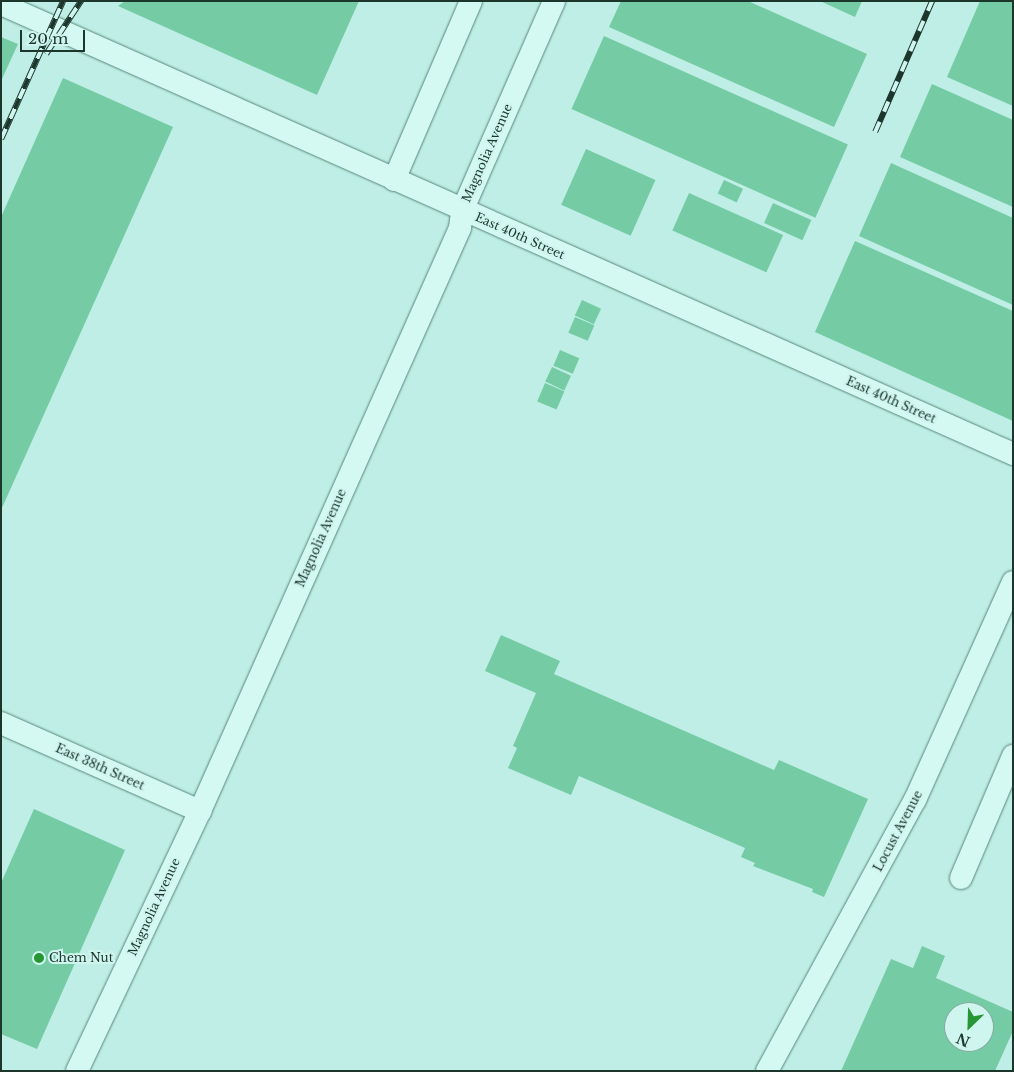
<!DOCTYPE html>
<style>
body{margin:0}
#map{position:relative;width:1014px;height:1072px;overflow:hidden;background:#bfeee6;font-family:"Libre Baskerville",serif}
div>[style]{position:absolute}
.building>*{inset:0;background:#75cca4;transform-origin:0 0}
.roads{filter:drop-shadow(0 0 1px #588777) drop-shadow(0 0 1px #588777)}
.minor>*{height:22px;margin:-11px;padding:0 11px;transform-origin:11px;border-radius:11px;background:#d3f9f2}
.rail>*{height:5.5px;margin-top:-2.75px;transform-origin:0;background:repeating-linear-gradient(90deg,#cff5ef 0 11px,#1c362c 0 22px);box-sizing:border-box;border-block:1px solid #1c362c}
.dots>*{width:14px;height:14px;translate:-50% -50%;box-sizing:border-box;border:2px solid #cff5ef;border-radius:50%}
span{translate:-50% -50%;white-space:nowrap;text-align:center;line-height:1.15;-webkit-text-stroke:4px #cff5ef;paint-order:stroke}
.street-label{font-size:12px;color:#1c362c}
.poi-label{font-size:12px;color:#1c362c}
.left{translate:0 -50%;text-align:left}
.frame{position:absolute;inset:0;border:2px solid #1c362c;pointer-events:none}
.north{position:absolute;left:944px;top:1002px;width:50px;height:50px;box-sizing:border-box;background:#cff5ef;border:1px solid #87a9a1;border-radius:50%;rotate:204deg;font-size:14px;font-weight:700;line-height:20px;text-align:center;color:#1c362c}
.north::after{content:'';display:block;margin:auto;width:18px;height:22px;background:#279635;clip-path:polygon(50% 0,100% 100%,50% 72%,0 100%)}
.scale{position:absolute;left:20px;top:30px;width:65px;height:22px;box-sizing:border-box;border:2px solid #1c362c;border-top:0;padding-left:6px;font-size:15px;line-height:18px;white-space:nowrap;color:#1c362c;-webkit-text-stroke:4px #cff5ef;paint-order:stroke}
</style>
<div id="map">
<div class="building">
<div style="clip-path:polygon(125px 1px,359px 1px,317px 95px,118px 6px)"></div>
<div style="clip-path:polygon(621px 1px,748px 1px,867px 54px,834px 127px,609px 27px)"></div>
<div style="clip-path:polygon(820px 1px,862px 1px,855px 17px)"></div>
<div style="clip-path:polygon(980px 1px,1013px 1px,1013px 106px,947px 77px)"></div>
<div style="left:604px;top:36px;width:267px;height:80px;rotate:24deg"></div>
<div style="clip-path:polygon(1px 37px,18px 44px,1px 81px)"></div>
<div style="clip-path:polygon(63px 78px,173px 127px,1px 510px,1px 217px)"></div>
<div style="clip-path:polygon(932px 84px,1013px 120px,1013px 207px,900px 157px)"></div>
<div style="left:586px;top:149px;width:76px;height:61px;rotate:24deg"></div>
<div style="clip-path:polygon(891px 163px,1013px 218px,1013px 305px,859px 236px)"></div>
<div style="left:724px;top:180px;width:21px;height:15px;rotate:25deg"></div>
<div style="left:689px;top:193px;width:103px;height:41px;rotate:24deg"></div>
<div style="left:773px;top:203px;width:42px;height:22px;rotate:24deg"></div>
<div style="clip-path:polygon(855px 241px,1013px 311px,1013px 421px,815px 332px)"></div>
<div style="left:582px;top:300px;width:21px;height:17px;rotate:25deg"></div>
<div style="left:575px;top:317px;width:21px;height:17px;rotate:23deg"></div>
<div style="left:560px;top:350px;width:21px;height:17px;rotate:23deg"></div>
<div style="left:552px;top:367px;width:21px;height:16px;rotate:25deg"></div>
<div style="left:545px;top:383px;width:21px;height:20px;rotate:23deg"></div>
<div style="clip-path:polygon(501px 635px,560px 661px,554px 674px,774px 770px,779px 760px,868px 799px,824px 897px,812px 892px,813px 889px,753px 866px,755px 863px,741px 857px,745px 848px,579px 776px,571px 795px,508px 768px,517px 748px,513px 746px,536px 693px,485px 671px)"></div>
<div style="clip-path:polygon(34px 809px,125px 850px,37px 1049px,1px 1034px,1px 883px)"></div>
<div style="clip-path:polygon(evenodd,922px 946px,945px 956px,936px 978px,1013px 1012px,1013px 1031px,995px 1071px,841px 1071px,891px 959px,913px 968px,922px 946px,954px 1012px,984px 1012px,984px 1042px,954px 1042px,954px 1012px)"></div>
</div>
<div class="roads">
<div class="minor">
<div style="left:1px;top:4px;width:1108px;rotate:23.97deg"></div>
<div style="left:394px;top:180px;width:195px;rotate:-66.7deg"></div>
<div style="left:1px;top:723px;width:218px;rotate:23.9deg"></div>
<div style="left:961px;top:878px;width:133px;rotate:-66.9deg"></div>
<div style="left:77px;top:1071px;width:288px;rotate:-64.7deg"></div>
<div style="left:200px;top:811px;width:638px;rotate:-65.96deg"></div>
<div style="left:460px;top:228px;width:17px;rotate:-83deg"></div>
<div style="left:462px;top:211px;width:229px;rotate:-66.3deg"></div>
<div style="left:767px;top:1071px;width:309px;rotate:-61.4deg"></div>
<div style="left:915px;top:800px;width:239px;rotate:-65.8deg"></div>
</div>
</div>
<div class="rail">
<div style="left:46px;top:54px;width:64px;rotate:-56.6deg"></div>
<div style="left:875px;top:132px;width:143px;rotate:-66.5deg"></div>
<div style="left:1px;top:139px;width:151px;rotate:-65.8deg"></div>
</div>
<div class="dots">
<div style="left:39px;top:958px;background:#279635"></div>
</div>
<div class="street-label">
<span style="left:487px;top:153px;rotate:-66deg">Magnolia Avenue</span>
<span style="left:520px;top:236px;rotate:24deg">East 40th Street</span>
<span style="left:891px;top:400px;rotate:24deg">East 40th Street</span>
<span style="left:321px;top:538px;rotate:-66deg">Magnolia Avenue</span>
<span style="left:100px;top:767px;rotate:24deg">East 38th Street</span>
<span style="left:898px;top:831px;rotate:-62deg">Locust Avenue</span>
<span style="left:154px;top:907px;rotate:-65deg">Magnolia Avenue</span>
</div>
<div class="poi-label">
<span class="left" style="left:49px;top:958px">Chem Nut</span>
</div>
<div class="frame"></div>
<div class="north">N</div>
<div class="scale">20 m</div>
</div>
